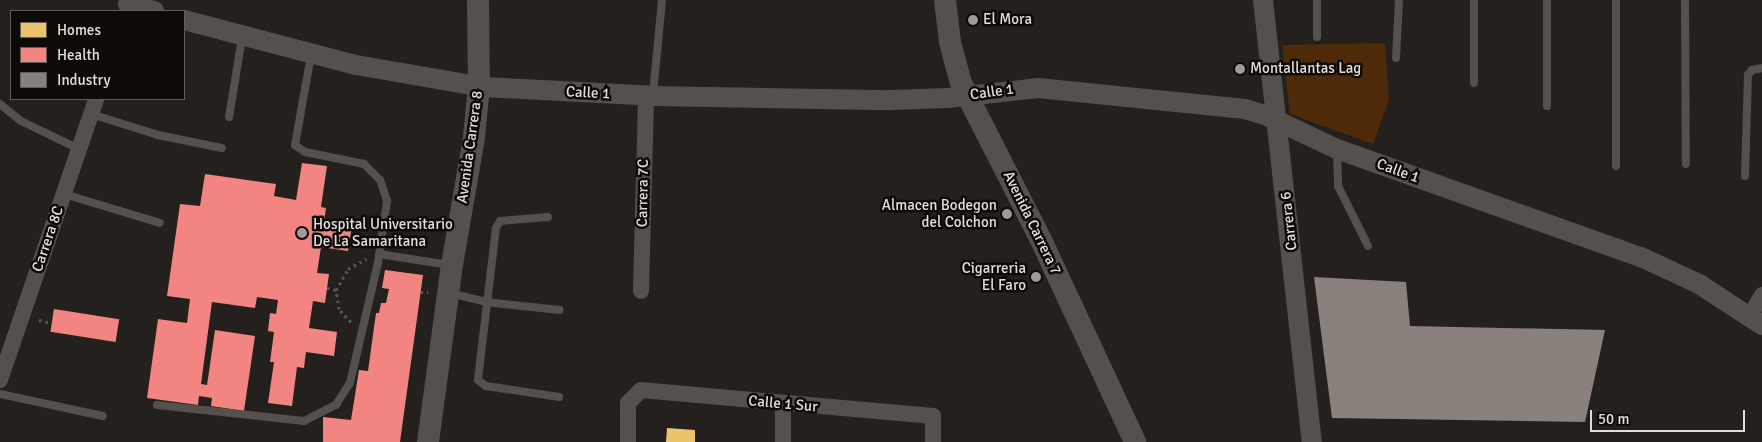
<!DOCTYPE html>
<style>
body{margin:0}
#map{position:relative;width:1762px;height:442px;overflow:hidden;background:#23201e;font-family:Signika,sans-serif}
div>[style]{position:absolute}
.green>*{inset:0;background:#4f2a09}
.homes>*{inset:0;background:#e9c46a}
.health>*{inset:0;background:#f28482;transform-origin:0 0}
.industry>*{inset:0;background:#8a817c}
.path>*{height:3px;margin-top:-1.5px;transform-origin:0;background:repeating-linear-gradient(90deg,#585553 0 2.5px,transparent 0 6.5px)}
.service>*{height:8px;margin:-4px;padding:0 4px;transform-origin:4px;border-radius:4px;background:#53504e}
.minor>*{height:16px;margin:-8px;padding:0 8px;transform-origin:8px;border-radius:8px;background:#53504e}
.tertiary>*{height:20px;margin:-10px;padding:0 10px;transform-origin:10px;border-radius:10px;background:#53504e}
.secondary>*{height:22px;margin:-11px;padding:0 11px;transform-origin:11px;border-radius:11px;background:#53504e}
.dots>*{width:14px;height:14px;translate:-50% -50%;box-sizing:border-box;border:2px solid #0d0a08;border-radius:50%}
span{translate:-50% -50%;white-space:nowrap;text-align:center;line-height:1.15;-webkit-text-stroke:5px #0d0a08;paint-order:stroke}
.poi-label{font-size:15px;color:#e2ddda}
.left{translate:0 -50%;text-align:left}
.right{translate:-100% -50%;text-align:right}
.street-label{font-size:15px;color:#e2ddda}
.legend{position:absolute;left:10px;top:10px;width:175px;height:90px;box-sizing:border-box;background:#0d0a08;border:1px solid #625e5c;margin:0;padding:6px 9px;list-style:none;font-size:15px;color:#e2ddda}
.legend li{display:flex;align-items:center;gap:10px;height:25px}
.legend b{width:25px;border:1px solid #625e5c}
.scale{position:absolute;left:1590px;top:410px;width:155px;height:22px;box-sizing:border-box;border:2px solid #e2ddda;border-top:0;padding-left:6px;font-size:15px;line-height:18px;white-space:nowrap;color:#e2ddda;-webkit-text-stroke:4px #0d0a08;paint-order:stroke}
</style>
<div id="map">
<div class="green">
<div style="clip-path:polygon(1385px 43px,1389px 100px,1373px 144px,1290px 114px,1282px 45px)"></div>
</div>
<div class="homes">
<div style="clip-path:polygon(667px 428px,695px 430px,695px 442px,666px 442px)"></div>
</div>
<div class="health">
<div style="clip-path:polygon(302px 163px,327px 166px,321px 207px,326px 208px,324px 222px,352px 226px,348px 251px,321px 247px,317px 273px,329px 274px,325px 303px,313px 301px,309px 328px,337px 332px,334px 356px,306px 352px,304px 368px,297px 367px,292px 406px,268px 403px,274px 362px,270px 362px,274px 332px,268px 331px,270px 313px,276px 314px,278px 300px,257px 297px,255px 308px,212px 302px,201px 384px,207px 385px,215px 330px,255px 336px,244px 411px,211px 406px,212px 398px,199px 396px,198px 405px,147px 398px,158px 319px,187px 323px,190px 299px,167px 296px,180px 204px,200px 206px,205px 174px,276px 184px,274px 196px,296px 200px)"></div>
<div style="clip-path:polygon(385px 270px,423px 275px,400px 442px,323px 442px,323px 417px,351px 420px,359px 370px,368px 371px,376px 313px,379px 313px,381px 303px,386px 303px,389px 289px,382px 288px)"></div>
<div style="left:54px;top:309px;width:66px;height:23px;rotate:9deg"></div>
</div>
<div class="industry">
<div style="clip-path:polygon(1314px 277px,1406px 282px,1410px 326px,1605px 330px,1585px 422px,1332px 418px)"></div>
</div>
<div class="path">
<div style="left:327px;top:288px;width:9px;rotate:13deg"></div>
<div style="left:421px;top:292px;width:7px"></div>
<div style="left:39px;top:320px;width:13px;rotate:13deg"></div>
<div style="left:351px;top:322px;width:18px;rotate:-133deg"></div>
<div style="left:339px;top:309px;width:19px;rotate:-99deg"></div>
<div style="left:336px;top:290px;width:24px;rotate:-60deg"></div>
<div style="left:348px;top:269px;width:21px;rotate:-29deg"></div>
</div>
<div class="service">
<div style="left:1474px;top:0;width:83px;rotate:90deg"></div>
<div style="left:1547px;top:0;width:106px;rotate:90deg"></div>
<div style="left:1616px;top:0;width:166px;rotate:90deg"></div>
<div style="left:1685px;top:0;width:164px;rotate:89.7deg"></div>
<div style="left:1317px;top:37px;width:37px;rotate:-90deg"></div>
<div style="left:1396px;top:58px;width:58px;rotate:-87deg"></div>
<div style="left:653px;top:94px;width:94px;rotate:-84.5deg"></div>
<div style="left:0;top:104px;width:27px;rotate:39deg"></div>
<div style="left:21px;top:121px;width:64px;rotate:25.8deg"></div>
<div style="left:91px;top:114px;width:70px;rotate:17.4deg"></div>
<div style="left:158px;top:135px;width:65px;rotate:11.5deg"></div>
<div style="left:229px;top:117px;width:80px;rotate:-80.7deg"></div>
<div style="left:1337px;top:151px;width:35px;rotate:88deg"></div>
<div style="left:1338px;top:186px;width:67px;rotate:63.4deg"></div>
<div style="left:1745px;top:176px;width:101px;rotate:-88.3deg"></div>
<div style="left:1748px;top:75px;width:6px;rotate:-51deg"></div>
<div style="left:1752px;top:70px;width:10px;rotate:-11deg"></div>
<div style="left:64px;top:194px;width:100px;rotate:16.8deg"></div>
<div style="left:548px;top:217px;width:48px;rotate:175.2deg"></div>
<div style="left:500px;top:221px;width:8px;rotate:120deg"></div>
<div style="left:496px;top:228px;width:153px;rotate:96.8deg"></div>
<div style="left:478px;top:380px;width:10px;rotate:37deg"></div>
<div style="left:486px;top:386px;width:74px;rotate:8.6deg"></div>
<div style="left:379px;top:254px;width:71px;rotate:8.9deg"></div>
<div style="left:450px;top:293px;width:36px;rotate:14deg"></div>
<div style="left:485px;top:302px;width:75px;rotate:6.1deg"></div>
<div style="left:0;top:394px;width:105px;rotate:12.1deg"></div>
<div style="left:157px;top:405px;width:148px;rotate:6.2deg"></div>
<div style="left:304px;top:421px;width:36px;rotate:-27deg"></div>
<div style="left:336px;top:405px;width:26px;rotate:-58deg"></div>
<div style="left:350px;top:383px;width:123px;rotate:-76.9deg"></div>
<div style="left:378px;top:263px;width:63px;rotate:-81.7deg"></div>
<div style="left:387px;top:201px;width:22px;rotate:-108deg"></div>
<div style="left:380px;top:180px;width:23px;rotate:-135deg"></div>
<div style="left:364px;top:164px;width:60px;rotate:-168.5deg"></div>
<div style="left:305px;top:152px;width:12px;rotate:-145deg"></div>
<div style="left:295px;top:145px;width:91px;rotate:-79.9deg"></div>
</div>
<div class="minor">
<div style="left:641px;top:291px;width:195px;rotate:-88.5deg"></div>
<div style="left:1749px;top:317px;width:26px;rotate:-59deg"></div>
<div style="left:0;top:380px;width:297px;rotate:-71.1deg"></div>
<div style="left:628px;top:442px;width:39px;rotate:-90deg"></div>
<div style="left:628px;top:403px;width:18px;rotate:-45deg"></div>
<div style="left:641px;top:390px;width:293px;rotate:5.1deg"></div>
<div style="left:933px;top:416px;width:26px;rotate:90deg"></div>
<div style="left:783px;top:442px;width:37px;rotate:-90deg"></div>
</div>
<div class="tertiary">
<div style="left:129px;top:0;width:4px;rotate:104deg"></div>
<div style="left:128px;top:4px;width:27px;rotate:15deg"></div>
<div style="left:1263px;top:0;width:445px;rotate:83.7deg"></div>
<div style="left:184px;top:20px;width:178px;rotate:14.7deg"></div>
<div style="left:356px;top:65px;width:130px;rotate:9.8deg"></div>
<div style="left:484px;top:87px;width:169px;rotate:3deg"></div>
<div style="left:653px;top:96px;width:238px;rotate:1deg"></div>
<div style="left:891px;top:100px;width:57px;rotate:-2deg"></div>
<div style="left:948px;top:98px;width:91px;rotate:-6.3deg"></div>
<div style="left:1038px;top:88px;width:208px;rotate:5.8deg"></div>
<div style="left:1245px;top:109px;width:21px;rotate:17deg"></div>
<div style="left:1265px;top:115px;width:80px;rotate:25.3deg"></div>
<div style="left:1337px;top:149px;width:323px;rotate:19.6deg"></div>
<div style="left:1641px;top:257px;width:64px;rotate:25deg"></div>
<div style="left:1699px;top:284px;width:75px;rotate:33.1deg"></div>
</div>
<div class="secondary">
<div style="left:945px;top:0;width:42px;rotate:83.2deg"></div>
<div style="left:950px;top:42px;width:42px;rotate:75deg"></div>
<div style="left:961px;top:83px;width:176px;rotate:63deg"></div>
<div style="left:1041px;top:240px;width:223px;rotate:65deg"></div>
<div style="left:428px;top:442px;width:179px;rotate:-82.3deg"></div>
<div style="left:452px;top:265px;width:130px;rotate:-80.2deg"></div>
<div style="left:474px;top:137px;width:51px;rotate:-84.4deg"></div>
<div style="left:479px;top:86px;width:86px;rotate:-90.7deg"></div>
</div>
<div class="dots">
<div style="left:973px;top:20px;background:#9f9b98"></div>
<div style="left:1240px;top:69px;background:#9f9b98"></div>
<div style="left:1007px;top:214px;background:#9f9b98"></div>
<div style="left:302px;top:233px;background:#9f9b98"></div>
<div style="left:1036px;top:277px;background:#9f9b98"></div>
</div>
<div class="poi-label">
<span class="left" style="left:983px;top:20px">El Mora</span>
<span class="left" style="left:1250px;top:69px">Montallantas Lag</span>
<span class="right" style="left:997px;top:214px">Almacen Bodegon<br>del Colchon</span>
<span class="left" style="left:313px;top:233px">Hospital Universitario<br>De La Samaritana</span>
<span class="right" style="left:1026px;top:277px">Cigarreria<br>El Faro</span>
</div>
<div class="street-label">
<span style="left:992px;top:92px;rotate:-8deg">Calle 1</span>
<span style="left:588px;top:93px;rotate:3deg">Calle 1</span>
<span style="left:470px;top:147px;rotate:-82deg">Avenida Carrera 8</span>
<span style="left:1398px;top:171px;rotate:20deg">Calle 1</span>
<span style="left:643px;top:193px;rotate:-89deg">Carrera 7C</span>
<span style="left:1289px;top:221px;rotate:-96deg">Carrera 6</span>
<span style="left:1032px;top:223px;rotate:64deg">Avenida Carrera 7</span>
<span style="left:48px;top:239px;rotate:-71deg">Carrera 8C</span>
<span style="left:783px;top:404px;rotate:5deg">Calle 1 Sur</span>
</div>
<ul class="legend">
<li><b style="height:14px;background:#e9c46a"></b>Homes</li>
<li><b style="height:14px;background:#f28482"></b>Health</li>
<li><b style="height:14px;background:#8a817c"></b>Industry</li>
</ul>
<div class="scale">50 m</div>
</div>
